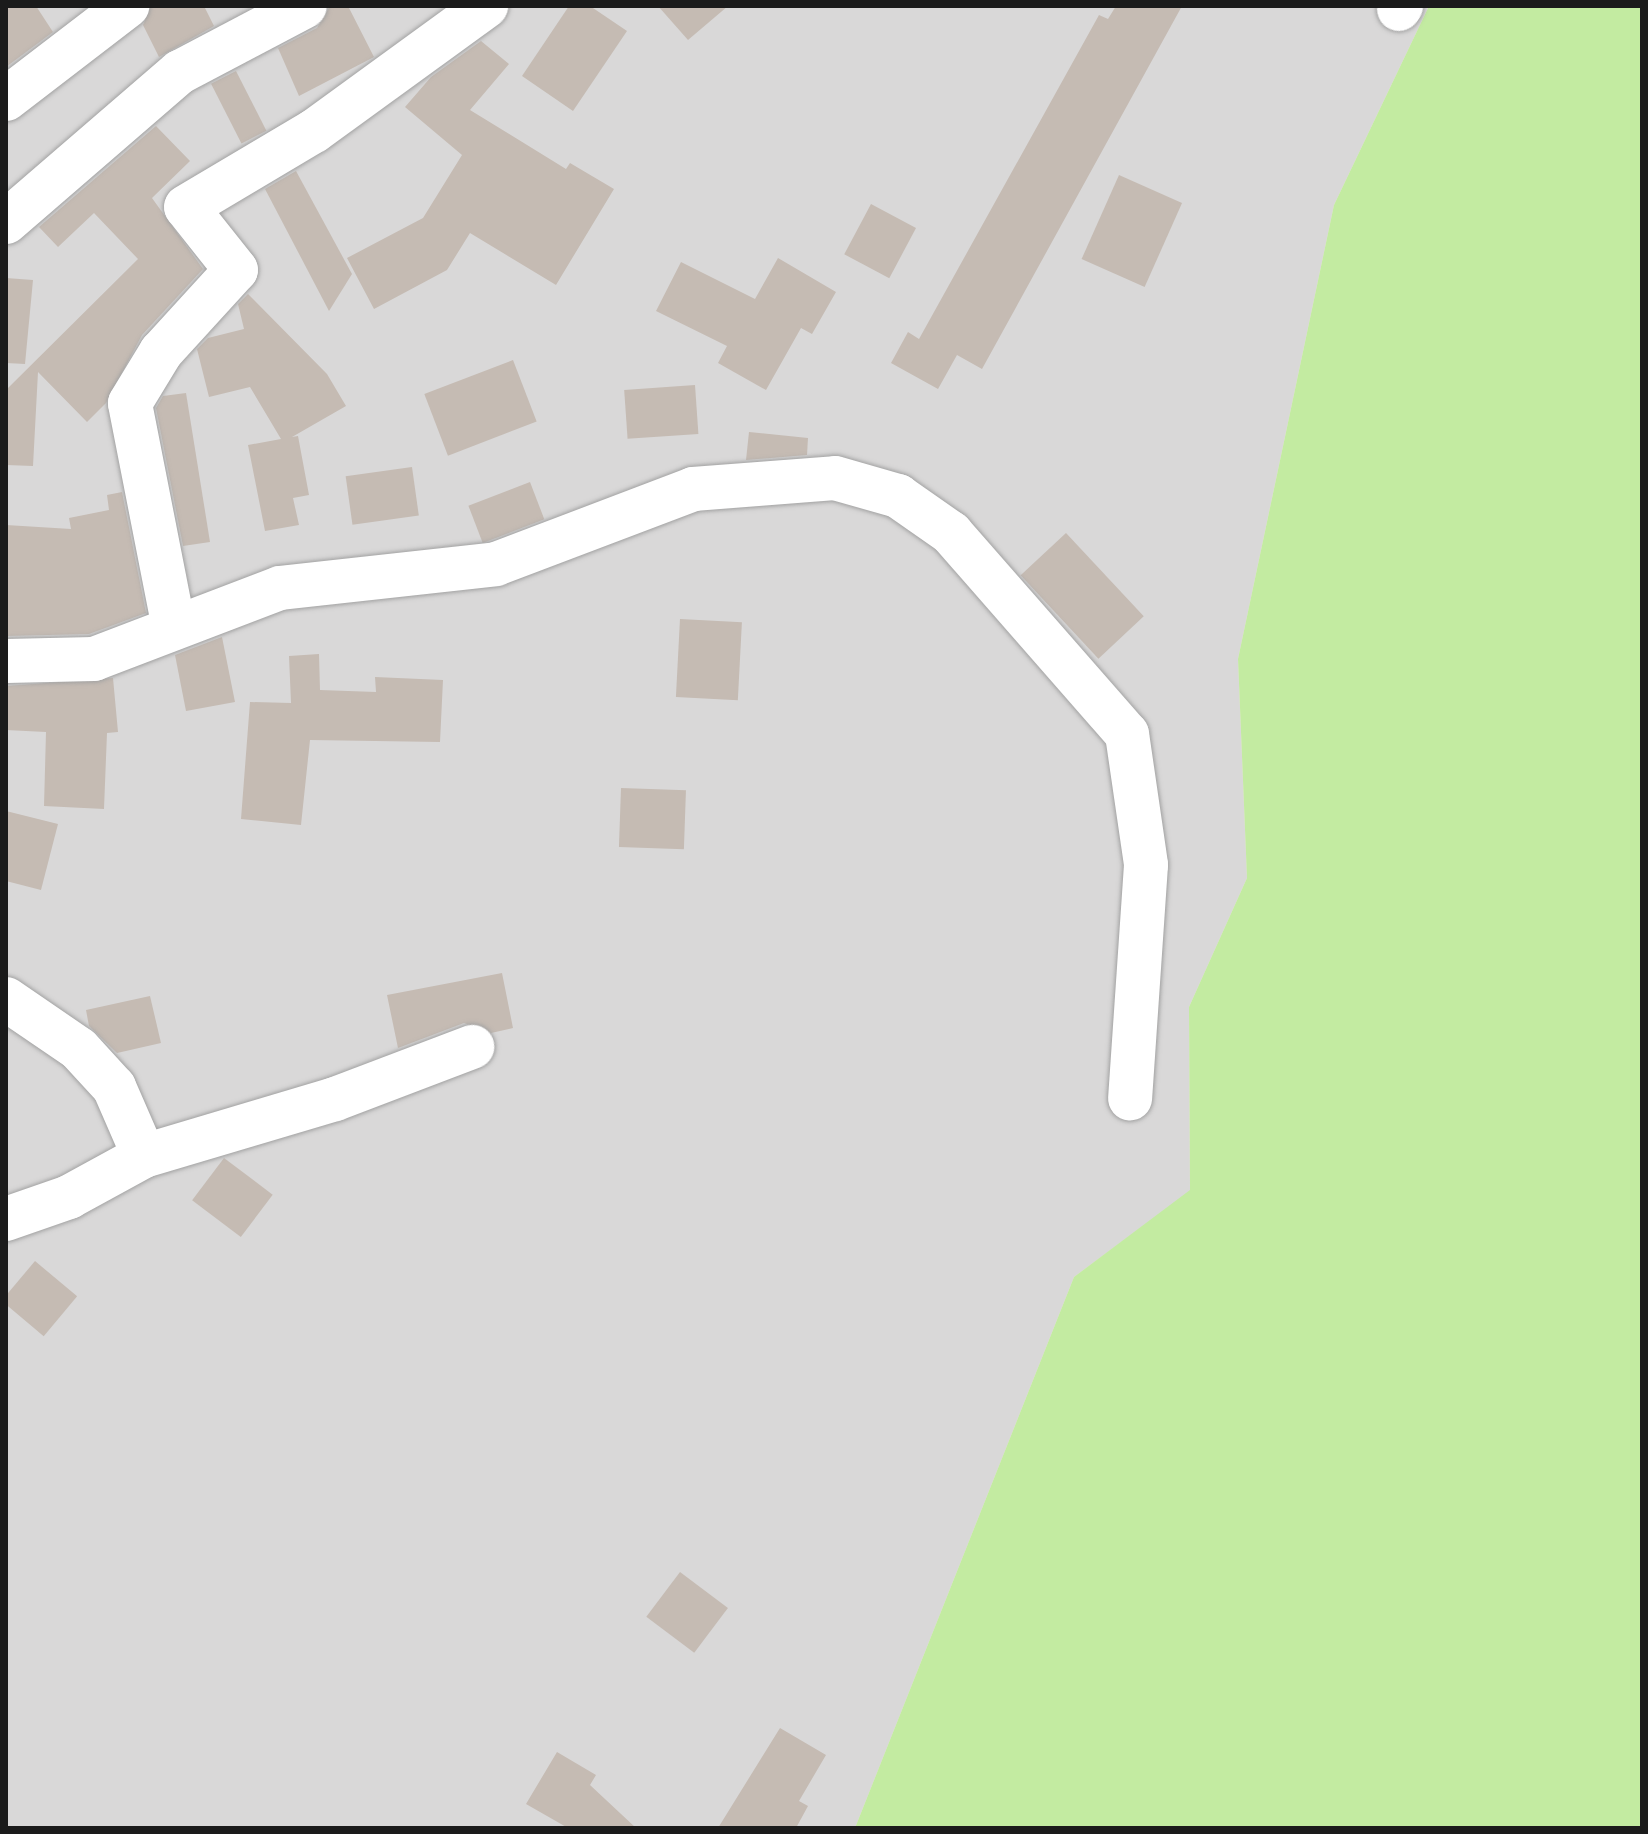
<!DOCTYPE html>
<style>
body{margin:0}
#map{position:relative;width:1648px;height:1834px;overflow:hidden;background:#ede9df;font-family:"Public Sans",sans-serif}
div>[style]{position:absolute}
.residential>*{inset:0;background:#d9d8d8}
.grass>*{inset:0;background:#c3eba1}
.building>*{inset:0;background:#c5bbb3;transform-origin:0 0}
.roads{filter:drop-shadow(0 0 2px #a2a2a2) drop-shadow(0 0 2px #a2a2a2)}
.minor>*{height:44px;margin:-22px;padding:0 22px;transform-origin:22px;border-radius:22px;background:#fff}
span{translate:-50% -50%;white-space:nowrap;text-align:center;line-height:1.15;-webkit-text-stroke:7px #fff;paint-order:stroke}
.frame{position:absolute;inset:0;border:8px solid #1b1b1b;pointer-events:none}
</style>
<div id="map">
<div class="residential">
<div style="clip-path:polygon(6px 6px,1429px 6px,1334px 205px,1238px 659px,1247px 878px,1189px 1007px,1190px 1191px,1074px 1277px,855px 1828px,6px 1828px)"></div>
</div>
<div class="grass">
<div style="clip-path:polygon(1429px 6px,1642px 6px,1642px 1828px,855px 1828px,1074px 1277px,1190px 1190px,1189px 1007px,1247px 878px,1238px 659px,1334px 205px)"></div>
</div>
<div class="building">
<div style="clip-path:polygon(6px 6px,36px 6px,53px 32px,6px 67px)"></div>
<div style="clip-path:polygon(151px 6px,204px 6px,214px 26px,159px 57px,143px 25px)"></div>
<div style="clip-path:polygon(330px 6px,348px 6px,374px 57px,299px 96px,278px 48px,317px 28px)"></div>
<div style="clip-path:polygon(569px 6px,590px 6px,627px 31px,573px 111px,522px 76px)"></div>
<div style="clip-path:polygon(658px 6px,728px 6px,688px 40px)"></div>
<div style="clip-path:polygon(1116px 6px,1182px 6px,982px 369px,957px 355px,938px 389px,891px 363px,908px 332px,919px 339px,1099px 15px,1108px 19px)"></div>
<div style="clip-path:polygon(481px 41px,509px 64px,470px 110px,566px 169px,570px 163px,614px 189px,556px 285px,470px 233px,447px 270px,374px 309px,347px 258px,423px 218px,462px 155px,405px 107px,431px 77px)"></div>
<div style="left:236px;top:71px;width:67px;height:28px;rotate:63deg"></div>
<div style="clip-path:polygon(156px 126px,190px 161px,152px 198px,203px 269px,142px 335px,106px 403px,87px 422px,38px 372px,33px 466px,6px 465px,6px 390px,138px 259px,94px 213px,58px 247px,39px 227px)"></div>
<div style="clip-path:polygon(296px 171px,352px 274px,329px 311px,265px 189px)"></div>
<div style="left:1119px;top:175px;width:69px;height:92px;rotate:24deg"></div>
<div style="left:871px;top:204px;width:51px;height:57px;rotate:28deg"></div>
<div style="clip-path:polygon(778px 258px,836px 292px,812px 334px,801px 328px,766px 390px,718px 363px,727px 346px,656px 311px,681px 262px,755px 299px)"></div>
<div style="clip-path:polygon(6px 278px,33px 280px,25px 364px,6px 363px)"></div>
<div style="clip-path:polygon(248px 294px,327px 374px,346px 406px,292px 437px,298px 436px,309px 495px,293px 498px,299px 525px,265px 531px,248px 445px,281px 439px,250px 387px,209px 397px,197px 349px,208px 338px,244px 329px,238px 304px)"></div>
<div style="left:513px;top:360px;width:66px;height:95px;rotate:69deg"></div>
<div style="left:695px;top:385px;width:49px;height:71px;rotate:86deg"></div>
<div style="clip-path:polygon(186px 393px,210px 542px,183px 546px,156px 408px,163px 396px)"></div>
<div style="clip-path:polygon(749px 432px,808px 438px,807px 455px,746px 460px)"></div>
<div style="left:412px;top:467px;width:49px;height:67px;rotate:82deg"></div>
<div style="left:530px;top:482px;width:40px;height:66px;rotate:69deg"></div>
<div style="clip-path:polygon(122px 492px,146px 613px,89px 634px,6px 636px,6px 525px,71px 529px,69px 518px,109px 510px,107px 495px)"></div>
<div style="left:1066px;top:533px;width:114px;height:62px;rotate:47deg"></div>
<div style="left:680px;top:619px;width:62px;height:78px;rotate:3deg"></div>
<div style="clip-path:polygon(222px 637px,235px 702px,186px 711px,175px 655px)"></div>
<div style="clip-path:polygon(319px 654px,320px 690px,376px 692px,375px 677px,443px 680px,440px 742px,310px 740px,301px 825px,241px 819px,250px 702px,291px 703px,289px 656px)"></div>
<div style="clip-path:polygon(113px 678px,118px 732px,107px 733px,104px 809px,44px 806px,46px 732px,6px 730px,6px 686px)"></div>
<div style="left:621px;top:788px;width:65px;height:59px;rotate:2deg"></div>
<div style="clip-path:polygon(6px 811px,58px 824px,41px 890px,6px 881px)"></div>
<div style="clip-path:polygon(502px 973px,513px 1028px,491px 1033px,464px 1023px,398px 1048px,387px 995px)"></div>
<div style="clip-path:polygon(150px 996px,161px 1043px,117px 1053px,89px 1026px,86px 1010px)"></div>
<div style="left:224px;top:1158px;width:61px;height:53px;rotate:37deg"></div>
<div style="left:35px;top:1261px;width:55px;height:52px;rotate:40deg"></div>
<div style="left:680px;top:1572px;width:60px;height:56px;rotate:37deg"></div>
<div style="clip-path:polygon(780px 1728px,826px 1755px,799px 1801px,808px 1806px,796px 1828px,718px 1828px)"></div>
<div style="clip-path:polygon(557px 1752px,596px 1775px,590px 1785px,636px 1828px,568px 1828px,526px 1804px)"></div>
</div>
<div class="roads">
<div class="minor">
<div style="left:1399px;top:9px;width:4px;rotate:-56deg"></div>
<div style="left:6px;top:99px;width:153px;rotate:-37.5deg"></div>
<div style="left:6px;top:222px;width:230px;rotate:-40.8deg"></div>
<div style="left:180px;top:72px;width:141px;rotate:-27.8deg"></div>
<div style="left:174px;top:628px;width:229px;rotate:-101.1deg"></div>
<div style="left:130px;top:403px;width:60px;rotate:-58.7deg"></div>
<div style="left:161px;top:352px;width:111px;rotate:-47.6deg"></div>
<div style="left:236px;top:270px;width:80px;rotate:-128.4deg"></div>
<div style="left:186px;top:207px;width:149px;rotate:-30.7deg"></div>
<div style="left:314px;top:131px;width:213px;rotate:-36deg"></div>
<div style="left:6px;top:661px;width:88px;rotate:-1.3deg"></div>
<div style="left:94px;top:659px;width:199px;rotate:-20.9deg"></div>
<div style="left:280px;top:588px;width:217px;rotate:-6.3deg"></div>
<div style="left:496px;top:564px;width:211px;rotate:-20.8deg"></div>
<div style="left:693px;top:489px;width:142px;rotate:-4.4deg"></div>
<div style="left:835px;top:478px;width:66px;rotate:15.9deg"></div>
<div style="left:898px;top:496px;width:65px;rotate:34.9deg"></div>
<div style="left:951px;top:533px;width:267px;rotate:48.8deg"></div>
<div style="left:1127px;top:734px;width:132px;rotate:81.7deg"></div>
<div style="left:1146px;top:865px;width:234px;rotate:93.9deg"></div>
<div style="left:6px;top:999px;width:88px;rotate:34.4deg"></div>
<div style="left:79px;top:1049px;width:52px;rotate:47.4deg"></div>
<div style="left:114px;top:1087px;width:75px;rotate:66.5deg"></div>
<div style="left:6px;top:1219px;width:67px;rotate:-19.2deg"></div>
<div style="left:69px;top:1197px;width:85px;rotate:-28.7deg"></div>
<div style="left:144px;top:1156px;width:199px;rotate:-16.6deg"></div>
<div style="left:335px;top:1099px;width:147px;rotate:-20.8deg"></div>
</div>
</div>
<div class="frame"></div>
</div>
